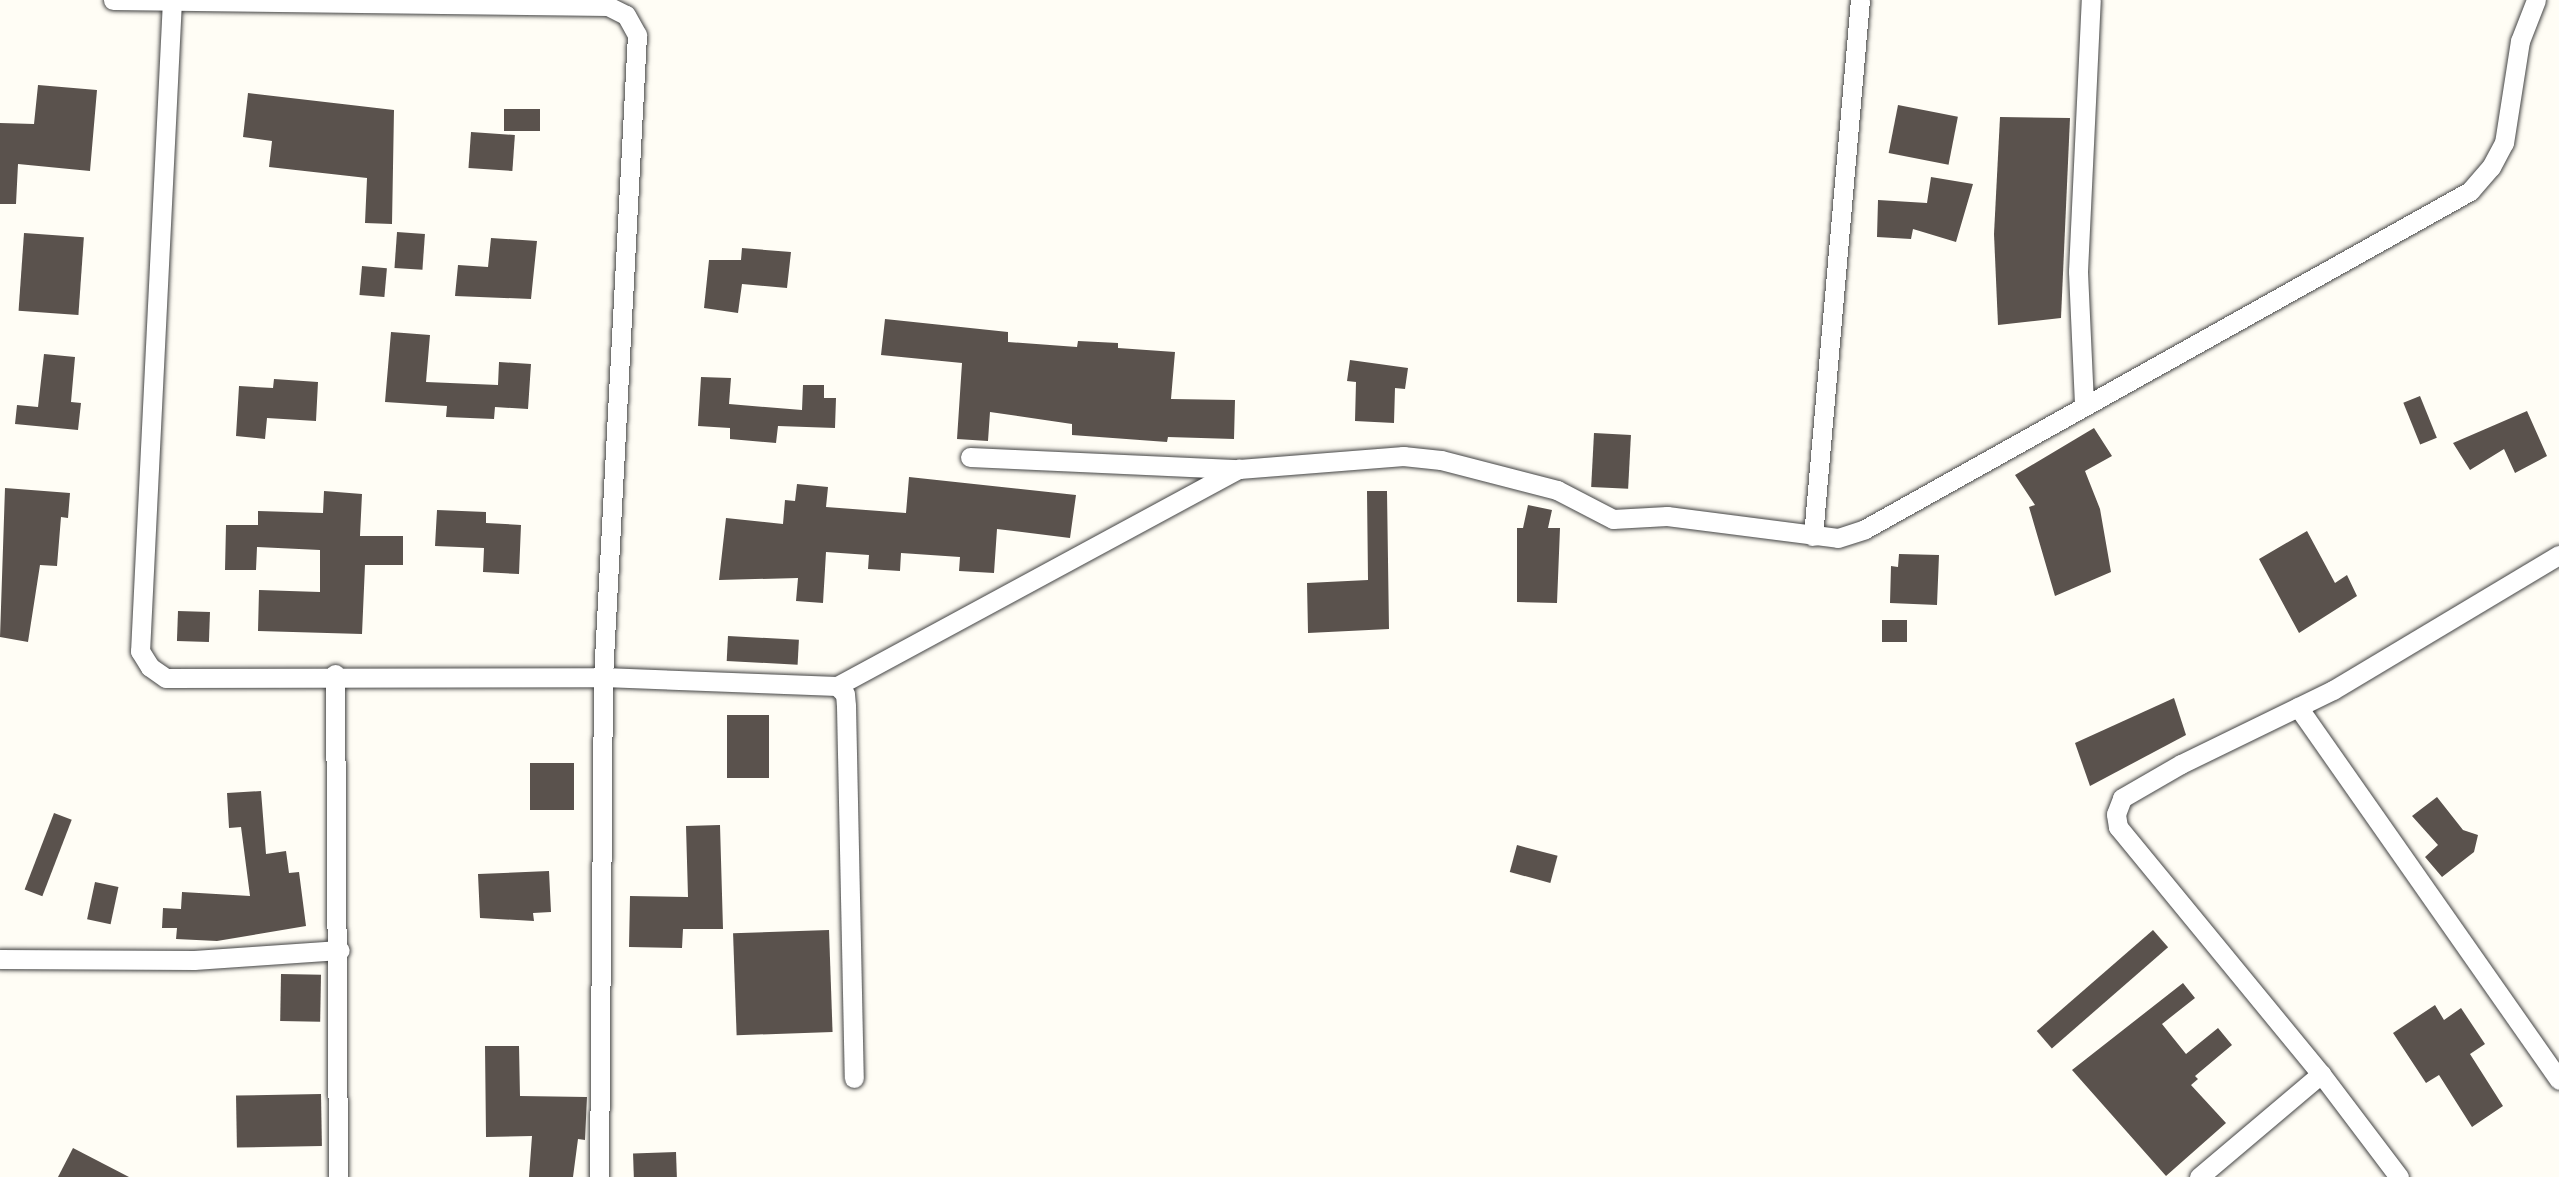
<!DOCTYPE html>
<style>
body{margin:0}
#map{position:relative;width:2559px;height:1177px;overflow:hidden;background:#fffdf5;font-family:"Crimson Pro",serif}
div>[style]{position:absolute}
.building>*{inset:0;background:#5a524d;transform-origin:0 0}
.roads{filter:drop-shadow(0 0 2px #444) drop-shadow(0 0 2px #444)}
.street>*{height:19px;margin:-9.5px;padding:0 9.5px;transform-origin:9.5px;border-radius:9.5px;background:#fff}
span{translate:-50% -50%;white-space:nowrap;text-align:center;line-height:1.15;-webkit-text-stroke:7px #fff;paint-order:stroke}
</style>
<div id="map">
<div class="building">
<div style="clip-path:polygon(38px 85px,97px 90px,90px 171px,18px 164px,16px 204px,0 204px,0 123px,34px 124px)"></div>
<div style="clip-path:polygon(248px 93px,394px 110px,392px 224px,365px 223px,367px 178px,269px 167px,272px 141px,243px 137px)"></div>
<div style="left:1898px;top:105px;width:61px;height:49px;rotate:11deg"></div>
<div style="left:540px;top:109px;width:22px;height:36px;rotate:90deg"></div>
<div style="clip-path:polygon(2000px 117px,2070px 118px,2061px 318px,1998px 325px,1994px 234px)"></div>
<div style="left:471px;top:132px;width:44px;height:36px;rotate:4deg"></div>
<div style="clip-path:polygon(1931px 177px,1973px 184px,1956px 242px,1913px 229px,1911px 239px,1877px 237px,1878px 200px,1927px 203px)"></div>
<div style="left:397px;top:232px;width:28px;height:36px;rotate:4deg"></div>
<div style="left:24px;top:233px;width:60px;height:78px;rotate:4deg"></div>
<div style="clip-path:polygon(491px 238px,537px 241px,531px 299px,455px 296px,458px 265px,488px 267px)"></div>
<div style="clip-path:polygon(742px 248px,791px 252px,787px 288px,742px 284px,738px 313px,704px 308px,709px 260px,741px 260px)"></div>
<div style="left:362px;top:266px;width:25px;height:29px;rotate:5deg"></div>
<div style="clip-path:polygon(885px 319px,1008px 332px,1008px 342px,1077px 347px,1078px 341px,1118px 343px,1118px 348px,1175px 352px,1171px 399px,1235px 400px,1234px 439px,1168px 437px,1167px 442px,1072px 435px,1072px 424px,990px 412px,988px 441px,957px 439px,962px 363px,881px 355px)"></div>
<div style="clip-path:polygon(391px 332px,430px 335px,426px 382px,498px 385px,499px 362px,531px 364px,528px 409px,495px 407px,494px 419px,446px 417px,447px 406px,385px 402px)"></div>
<div style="clip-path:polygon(44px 354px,75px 357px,71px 402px,81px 403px,78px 430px,15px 424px,17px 405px,38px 407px)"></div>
<div style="clip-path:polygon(1350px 360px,1408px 368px,1405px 389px,1395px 388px,1394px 423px,1355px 421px,1356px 382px,1347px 381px)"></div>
<div style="clip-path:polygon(701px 377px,731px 378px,729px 404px,802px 410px,803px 385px,824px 385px,824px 398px,836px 398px,835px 428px,778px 426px,776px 443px,730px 439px,730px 428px,698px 426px)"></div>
<div style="clip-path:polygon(274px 379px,318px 382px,316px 421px,267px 418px,265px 439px,236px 436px,239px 386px,273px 388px)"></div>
<div style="left:2420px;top:396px;width:45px;height:18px;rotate:68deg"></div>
<div style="clip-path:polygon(2527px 411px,2547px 456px,2515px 473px,2504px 449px,2470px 470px,2453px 443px)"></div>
<div style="clip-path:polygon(2094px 428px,2112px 456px,2085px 471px,2100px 509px,2111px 572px,2055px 596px,2029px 507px,2035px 505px,2015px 475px)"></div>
<div style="left:1594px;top:433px;width:37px;height:54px;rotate:3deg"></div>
<div style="clip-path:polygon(909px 477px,1076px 495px,1070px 538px,997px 529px,994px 573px,959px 571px,960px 557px,901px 553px,900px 571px,868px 569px,869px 555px,826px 552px,823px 603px,796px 601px,798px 578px,719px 580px,726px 518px,783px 524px,785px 500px,795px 501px,797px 484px,828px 487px,826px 507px,906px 513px)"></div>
<div style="clip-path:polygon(5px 488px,70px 493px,68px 518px,61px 517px,57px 566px,40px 565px,28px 642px,0 637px)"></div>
<div style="clip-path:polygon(324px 491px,362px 494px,360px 536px,403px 536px,403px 565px,365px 565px,362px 634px,258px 631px,259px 590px,320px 592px,320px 550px,257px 547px,256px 570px,225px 570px,226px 525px,258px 525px,258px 511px,323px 513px)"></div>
<div style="clip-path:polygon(1367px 491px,1387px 491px,1389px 629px,1308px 633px,1307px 583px,1368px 580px)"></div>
<div style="clip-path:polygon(1528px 505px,1552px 510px,1548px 528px,1560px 528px,1557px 603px,1517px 602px,1517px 528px,1523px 528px)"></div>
<div style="clip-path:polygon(437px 510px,486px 512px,486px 523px,521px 525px,519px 574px,483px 572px,484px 548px,435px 546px)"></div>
<div style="clip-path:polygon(2307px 531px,2335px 583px,2347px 575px,2357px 596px,2299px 633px,2259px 559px)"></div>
<div style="clip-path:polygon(1899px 554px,1939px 555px,1937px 605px,1890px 603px,1891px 566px,1898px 567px)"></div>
<div style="left:178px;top:611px;width:32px;height:30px;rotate:2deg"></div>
<div style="left:1907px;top:620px;width:22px;height:25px;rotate:90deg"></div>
<div style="left:728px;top:636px;width:71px;height:25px;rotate:3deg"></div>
<div style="clip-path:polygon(2174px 698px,2186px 735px,2090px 786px,2075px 743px)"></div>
<div style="left:727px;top:715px;width:42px;height:63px"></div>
<div style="left:530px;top:763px;width:44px;height:47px"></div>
<div style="clip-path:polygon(261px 791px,266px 854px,286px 851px,289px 873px,299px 872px,306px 926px,217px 941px,176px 939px,177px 928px,162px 928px,163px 908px,181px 909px,182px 892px,250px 896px,241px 827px,229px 828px,227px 793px)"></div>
<div style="clip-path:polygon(2437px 797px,2463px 830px,2478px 835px,2474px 852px,2442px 877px,2425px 857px,2438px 845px,2412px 816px)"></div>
<div style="left:54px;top:813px;width:19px;height:82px;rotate:21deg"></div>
<div style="clip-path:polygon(720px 825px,723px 929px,683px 929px,682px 948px,629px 947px,630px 896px,688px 897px,686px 826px)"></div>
<div style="left:1517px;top:845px;width:42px;height:28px;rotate:15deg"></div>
<div style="clip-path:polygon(549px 871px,551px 912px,533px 913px,534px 921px,480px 918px,478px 874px)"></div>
<div style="left:95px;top:882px;width:24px;height:38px;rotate:12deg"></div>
<div style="left:829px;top:930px;width:102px;height:96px;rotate:88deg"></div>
<div style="left:2153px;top:930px;width:23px;height:154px;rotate:49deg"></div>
<div style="left:281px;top:974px;width:40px;height:47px;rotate:1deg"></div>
<div style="clip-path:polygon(2183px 983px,2195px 998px,2162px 1024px,2186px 1054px,2218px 1028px,2232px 1045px,2195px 1076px,2198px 1079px,2191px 1085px,2226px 1123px,2166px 1176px,2072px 1070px)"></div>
<div style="clip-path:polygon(2435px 1005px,2444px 1020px,2461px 1008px,2485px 1044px,2470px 1054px,2503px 1106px,2472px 1127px,2439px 1075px,2426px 1083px,2393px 1033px)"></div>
<div style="clip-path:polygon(485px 1046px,519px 1046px,520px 1096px,587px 1097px,585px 1140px,578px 1139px,573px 1177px,529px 1177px,532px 1136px,486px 1137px)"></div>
<div style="left:321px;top:1094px;width:52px;height:85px;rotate:89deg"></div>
<div style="clip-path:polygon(73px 1148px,129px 1177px,58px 1177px)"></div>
<div style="left:676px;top:1152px;width:25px;height:43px;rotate:88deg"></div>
</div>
<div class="roads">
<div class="street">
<div style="left:113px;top:0;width:495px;rotate:0.7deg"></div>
<div style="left:608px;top:6px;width:20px;rotate:27deg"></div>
<div style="left:626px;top:15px;width:23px;rotate:61deg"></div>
<div style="left:637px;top:35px;width:643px;rotate:93.03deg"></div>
<div style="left:603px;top:677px;width:500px;rotate:90.46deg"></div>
<div style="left:172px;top:0;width:652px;rotate:92.81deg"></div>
<div style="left:140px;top:651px;width:19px;rotate:58deg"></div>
<div style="left:150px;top:667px;width:19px;rotate:35deg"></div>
<div style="left:166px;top:678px;width:437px;rotate:-0.1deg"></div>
<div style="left:603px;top:677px;width:234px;rotate:2.2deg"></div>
<div style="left:837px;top:686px;width:457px;rotate:-28.4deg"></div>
<div style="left:2084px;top:404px;width:133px;rotate:-92.6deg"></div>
<div style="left:2078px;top:271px;width:271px;rotate:-87.3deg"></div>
<div style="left:970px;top:457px;width:269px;rotate:2.6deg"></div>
<div style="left:1239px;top:469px;width:165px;rotate:-4.5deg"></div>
<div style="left:1403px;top:456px;width:38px;rotate:6deg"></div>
<div style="left:1441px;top:460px;width:120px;rotate:14.5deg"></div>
<div style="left:1557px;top:490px;width:63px;rotate:27.4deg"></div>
<div style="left:1613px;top:519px;width:54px;rotate:-3.2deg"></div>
<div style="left:1667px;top:516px;width:172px;rotate:7.3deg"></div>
<div style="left:1838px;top:538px;width:28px;rotate:-18deg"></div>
<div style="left:1865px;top:529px;width:693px;rotate:-29.19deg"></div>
<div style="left:2470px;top:191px;width:32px;rotate:-49deg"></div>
<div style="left:2491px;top:167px;width:27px;rotate:-62deg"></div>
<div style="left:2504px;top:143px;width:103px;rotate:-81.1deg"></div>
<div style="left:2520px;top:41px;width:44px;rotate:-68.7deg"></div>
<div style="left:1813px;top:536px;width:538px;rotate:-84.99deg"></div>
<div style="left:335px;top:674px;width:503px;rotate:89.66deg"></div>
<div style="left:837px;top:686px;width:11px;rotate:45deg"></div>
<div style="left:845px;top:694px;width:12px;rotate:85deg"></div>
<div style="left:846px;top:706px;width:372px;rotate:88.8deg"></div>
<div style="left:2298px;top:707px;width:455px;rotate:55deg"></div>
<div style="left:0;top:959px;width:194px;rotate:0.3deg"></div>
<div style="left:194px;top:960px;width:146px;rotate:-3.9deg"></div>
<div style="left:2199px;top:1177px;width:160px;rotate:-40.2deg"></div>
<div style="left:2399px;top:1177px;width:129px;rotate:-127.1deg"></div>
<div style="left:2321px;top:1074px;width:320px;rotate:-129.4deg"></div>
<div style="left:2118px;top:827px;width:13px;rotate:-99deg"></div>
<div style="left:2116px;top:814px;width:17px;rotate:-69deg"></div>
<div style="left:2122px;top:798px;width:68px;rotate:-30deg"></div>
<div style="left:2181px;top:764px;width:169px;rotate:-26deg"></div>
<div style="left:2333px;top:690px;width:263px;rotate:-30.9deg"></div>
</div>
</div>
</div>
